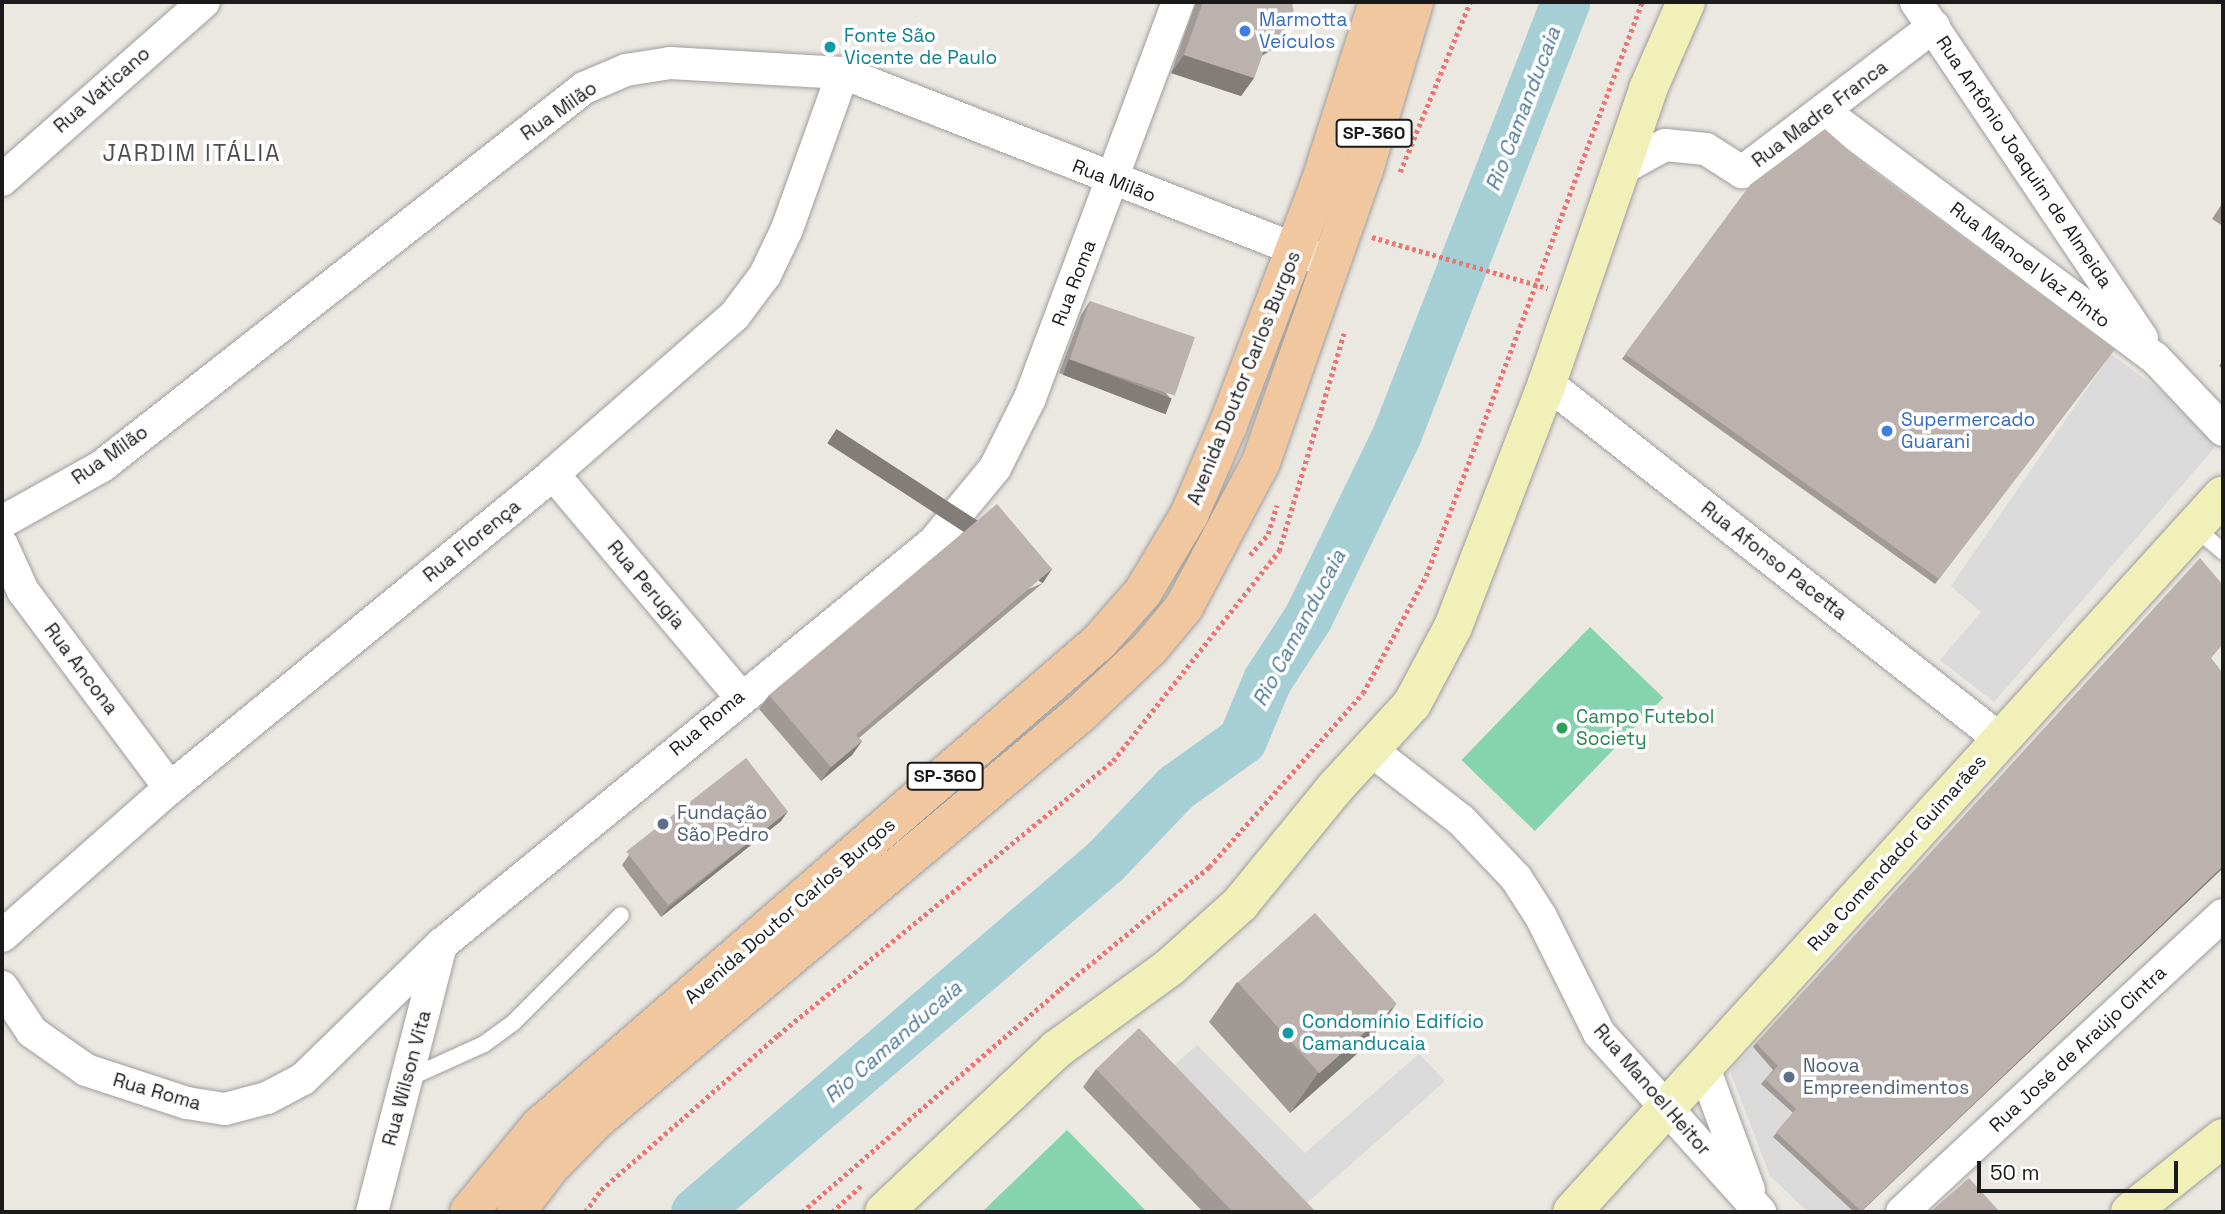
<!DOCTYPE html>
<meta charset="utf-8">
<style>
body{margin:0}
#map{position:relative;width:2225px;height:1214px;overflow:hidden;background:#ebe7e1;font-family:"Space Grotesk",sans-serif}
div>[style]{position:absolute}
.pitch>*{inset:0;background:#86d3af;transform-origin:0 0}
.parking>*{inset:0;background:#dadada}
.river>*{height:49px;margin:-24.5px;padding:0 24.5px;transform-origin:24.5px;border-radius:24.5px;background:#a5ced5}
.path>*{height:4.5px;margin-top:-2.25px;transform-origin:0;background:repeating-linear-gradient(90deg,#ea7573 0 3.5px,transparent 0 7px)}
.roads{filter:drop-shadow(0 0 2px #9e9e9e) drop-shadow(0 0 2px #9e9e9e)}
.lane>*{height:16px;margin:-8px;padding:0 8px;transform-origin:8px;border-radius:8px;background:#fff}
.street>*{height:32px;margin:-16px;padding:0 16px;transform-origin:16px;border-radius:16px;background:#fff}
.secondary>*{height:38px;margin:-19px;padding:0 19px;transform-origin:19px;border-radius:19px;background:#f1f0b8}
.primary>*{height:38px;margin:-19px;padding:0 19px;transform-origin:19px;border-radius:19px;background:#f1c7a0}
.wall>*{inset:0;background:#a19996}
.shaded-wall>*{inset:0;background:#837d7a;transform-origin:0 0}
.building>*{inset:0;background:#bbb2ae;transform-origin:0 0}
.dots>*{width:19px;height:19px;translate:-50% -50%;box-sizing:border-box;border:4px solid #fff;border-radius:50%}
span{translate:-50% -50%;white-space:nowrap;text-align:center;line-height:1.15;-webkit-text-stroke:7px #fff;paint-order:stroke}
.shield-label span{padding:2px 5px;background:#fff;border:2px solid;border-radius:5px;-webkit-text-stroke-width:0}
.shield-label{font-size:18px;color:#1a1a1a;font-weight:700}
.shop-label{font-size:19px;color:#366cbe}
.left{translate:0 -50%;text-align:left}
.culture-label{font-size:19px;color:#0d838f}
.street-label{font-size:19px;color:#1a1a1a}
.leisure-label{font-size:19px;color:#27864d}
.service-label{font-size:19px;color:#4e5e75}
.water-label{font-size:21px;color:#4f7a98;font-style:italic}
.quarter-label{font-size:23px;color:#4d4d4d;letter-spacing:2px}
.frame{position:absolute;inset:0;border:4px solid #1a1a1a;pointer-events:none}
.scale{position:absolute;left:1977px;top:1161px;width:201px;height:32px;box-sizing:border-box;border:4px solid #1a1a1a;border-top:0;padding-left:9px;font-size:21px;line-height:24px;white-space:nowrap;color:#1a1a1a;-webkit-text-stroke:5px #fff;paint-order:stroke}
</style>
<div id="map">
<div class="pitch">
<div style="left:1590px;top:627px;width:102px;height:185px;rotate:44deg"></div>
<div style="clip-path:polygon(1067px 1130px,1147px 1212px,982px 1212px)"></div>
</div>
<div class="parking">
<div style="clip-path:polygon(2111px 354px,2162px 392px,2216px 446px,1994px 702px,1940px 660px,1981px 612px,1951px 586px)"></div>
<div style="clip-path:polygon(1197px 1045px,1305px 1153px,1419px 1054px,1445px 1081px,1307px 1203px,1172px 1067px)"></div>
<div style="clip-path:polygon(1753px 1047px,1774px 1071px,1762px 1085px,1793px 1114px,1773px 1138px,1854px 1212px,1808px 1212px,1770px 1176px,1730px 1071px)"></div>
</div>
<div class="river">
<div style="left:695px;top:1212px;width:540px;rotate:-40.57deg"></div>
<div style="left:1105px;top:861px;width:103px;rotate:-46.2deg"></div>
<div style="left:1176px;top:787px;width:81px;rotate:-35.5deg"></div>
<div style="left:1242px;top:740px;width:65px;rotate:-67.4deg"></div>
<div style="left:1267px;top:680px;width:75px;rotate:-56.9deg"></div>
<div style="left:1308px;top:617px;width:201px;rotate:-64.1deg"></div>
<div style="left:1396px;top:436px;width:466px;rotate:-68.7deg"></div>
</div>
<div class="path">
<div style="left:1400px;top:172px;width:184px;rotate:-67.6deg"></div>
<div style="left:1372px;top:237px;width:183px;rotate:16.2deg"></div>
<div style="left:1250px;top:555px;width:28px;rotate:-49deg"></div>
<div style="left:1268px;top:534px;width:30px;rotate:-73deg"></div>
<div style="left:585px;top:1212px;width:27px;rotate:-54deg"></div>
<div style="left:601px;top:1190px;width:235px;rotate:-41.2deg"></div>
<div style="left:778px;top:1035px;width:433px;rotate:-39.3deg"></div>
<div style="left:1113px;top:761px;width:268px;rotate:-51.7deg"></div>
<div style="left:1279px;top:551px;width:227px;rotate:-73.4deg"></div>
<div style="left:802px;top:1212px;width:341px;rotate:-40.8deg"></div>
<div style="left:1060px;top:989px;width:193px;rotate:-39.3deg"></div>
<div style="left:1209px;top:867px;width:232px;rotate:-48.5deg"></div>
<div style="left:1363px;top:693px;width:133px;rotate:-61.7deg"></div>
<div style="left:1426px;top:576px;width:613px;rotate:-69.38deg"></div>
<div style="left:832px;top:1212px;width:42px;rotate:-42.1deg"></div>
</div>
<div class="roads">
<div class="lane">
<div style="left:2194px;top:527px;width:38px;rotate:40deg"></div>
<div style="left:407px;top:1079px;width:85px;rotate:-24.4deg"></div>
<div style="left:484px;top:1044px;width:37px;rotate:-36deg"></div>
<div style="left:514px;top:1022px;width:151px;rotate:-45deg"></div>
</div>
<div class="street">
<div style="left:1916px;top:2px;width:405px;rotate:56.1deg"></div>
<div style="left:1826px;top:113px;width:410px;rotate:36.7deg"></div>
<div style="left:2155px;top:358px;width:99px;rotate:46.6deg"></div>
<div style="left:1623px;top:168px;width:48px;rotate:-28.7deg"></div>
<div style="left:1665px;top:145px;width:41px;rotate:5.6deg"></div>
<div style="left:1706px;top:149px;width:43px;rotate:32.6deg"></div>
<div style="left:1742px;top:172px;width:241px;rotate:-37.2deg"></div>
<div style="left:2px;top:180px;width:269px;rotate:-41.4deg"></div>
<div style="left:1547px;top:383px;width:578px;rotate:38.18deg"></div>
<div style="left:553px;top:474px;width:290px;rotate:49.9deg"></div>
<div style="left:2px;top:522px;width:115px;rotate:-29.2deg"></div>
<div style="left:102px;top:466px;width:613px;rotate:-38.1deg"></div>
<div style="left:584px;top:88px;width:46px;rotate:-23.2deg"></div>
<div style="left:626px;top:70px;width:45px;rotate:-9deg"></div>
<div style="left:670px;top:63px;width:173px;rotate:3.3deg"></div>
<div style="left:843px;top:73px;width:510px;rotate:21.28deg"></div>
<div style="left:2px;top:545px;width:51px;rotate:65.5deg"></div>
<div style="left:23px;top:591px;width:246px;rotate:53.3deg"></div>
<div style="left:1371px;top:750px;width:114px;rotate:37.9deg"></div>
<div style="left:1461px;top:820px;width:80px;rotate:46.5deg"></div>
<div style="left:1516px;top:878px;width:46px;rotate:57.3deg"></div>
<div style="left:1541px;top:917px;width:130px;rotate:63.4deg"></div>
<div style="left:1599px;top:1033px;width:241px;rotate:48deg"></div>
<div style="left:2px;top:936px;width:224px;rotate:-41.4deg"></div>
<div style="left:170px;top:788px;width:495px;rotate:-39.3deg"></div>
<div style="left:553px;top:474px;width:242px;rotate:-41.1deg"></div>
<div style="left:735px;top:315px;width:50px;rotate:-53.1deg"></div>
<div style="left:765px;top:275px;width:51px;rotate:-64.4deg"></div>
<div style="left:787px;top:229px;width:166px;rotate:-70.3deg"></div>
<div style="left:2px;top:987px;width:54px;rotate:56.3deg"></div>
<div style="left:32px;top:1032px;width:66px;rotate:35.1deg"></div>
<div style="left:86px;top:1070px;width:106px;rotate:18.1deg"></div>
<div style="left:187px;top:1103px;width:38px;rotate:9deg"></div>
<div style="left:225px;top:1109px;width:43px;rotate:-14.7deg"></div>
<div style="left:267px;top:1098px;width:41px;rotate:-27.8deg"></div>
<div style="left:303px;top:1079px;width:194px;rotate:-44.2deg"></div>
<div style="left:442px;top:944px;width:635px;rotate:-39.25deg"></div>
<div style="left:934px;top:542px;width:96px;rotate:-50.5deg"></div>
<div style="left:995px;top:468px;width:78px;rotate:-63.4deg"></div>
<div style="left:1030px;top:398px;width:423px;rotate:-69.5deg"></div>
<div style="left:1703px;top:1065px;width:133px;rotate:69.8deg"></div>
<div style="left:372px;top:1212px;width:276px;rotate:-75.5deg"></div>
<div style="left:1902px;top:1212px;width:437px;rotate:-42.8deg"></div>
</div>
<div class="secondary">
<div style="left:884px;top:1212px;width:238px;rotate:-43.3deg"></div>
<div style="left:1057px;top:1049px;width:138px;rotate:-35.9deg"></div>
<div style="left:1169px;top:968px;width:96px;rotate:-42deg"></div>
<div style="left:1240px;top:904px;width:149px;rotate:-50.7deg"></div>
<div style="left:1334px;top:789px;width:115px;rotate:-47.5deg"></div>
<div style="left:1412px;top:704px;width:87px;rotate:-62deg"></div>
<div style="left:1453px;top:627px;width:261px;rotate:-68.9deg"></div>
<div style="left:1547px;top:383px;width:311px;rotate:-71deg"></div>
<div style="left:1648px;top:89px;width:95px;rotate:-66.4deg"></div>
<div style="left:1572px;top:1212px;width:968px;rotate:-47.76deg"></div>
<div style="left:2130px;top:1212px;width:119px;rotate:-38.5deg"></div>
</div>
<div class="primary">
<div style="left:469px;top:1212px;width:112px;rotate:-50.5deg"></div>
<div style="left:540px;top:1126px;width:739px;rotate:-40.89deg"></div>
<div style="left:1099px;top:642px;width:67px;rotate:-48.7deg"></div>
<div style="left:1143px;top:592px;width:90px;rotate:-59.1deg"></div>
<div style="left:1189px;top:515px;width:98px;rotate:-66.6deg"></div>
<div style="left:1228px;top:425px;width:256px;rotate:-69.2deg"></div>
<div style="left:1319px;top:186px;width:193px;rotate:-72.2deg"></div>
<div style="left:516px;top:1212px;width:56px;rotate:-52.9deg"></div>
<div style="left:550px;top:1167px;width:66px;rotate:-45.6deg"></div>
<div style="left:596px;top:1120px;width:633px;rotate:-40deg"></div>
<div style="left:1081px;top:713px;width:93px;rotate:-43.3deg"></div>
<div style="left:1149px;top:649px;width:55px;rotate:-50.2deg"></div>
<div style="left:1184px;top:607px;width:164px;rotate:-62deg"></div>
<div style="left:1261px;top:462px;width:310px;rotate:-70.6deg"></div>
<div style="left:1364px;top:170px;width:175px;rotate:-73.4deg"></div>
</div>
</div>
<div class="wall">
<div style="clip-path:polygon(1196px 2px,1292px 2px,1271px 50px,1262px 56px,1254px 78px,1241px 96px,1171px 73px)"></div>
<div style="clip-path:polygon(1751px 184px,2115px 349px,1935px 584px,1622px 359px)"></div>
<div style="clip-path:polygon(2223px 202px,2223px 226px,2212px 219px)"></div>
<div style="clip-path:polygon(1090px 301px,1171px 399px,1162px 413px,1059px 373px,1081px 315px)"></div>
<div style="clip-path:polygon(2223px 360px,2223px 369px,2219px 366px)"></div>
<div style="clip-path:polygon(1043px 583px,859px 738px,862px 741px,852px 755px,821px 781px,759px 709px,769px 695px)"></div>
<div style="clip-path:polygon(2211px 658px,2223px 674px,2223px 868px,1861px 1212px,1854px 1212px,1773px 1137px,1793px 1113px,1761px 1084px,1773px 1070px,1753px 1047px,1756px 1043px)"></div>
<div style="clip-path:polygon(788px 811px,781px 821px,661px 917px,622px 865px,629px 855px)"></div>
<div style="clip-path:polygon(1237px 982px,1368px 1044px,1290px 1113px,1209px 1022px)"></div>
<div style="clip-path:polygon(1096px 1069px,1316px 1212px,1203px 1212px,1083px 1087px)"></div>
</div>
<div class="shaded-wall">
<div style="clip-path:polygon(1284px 32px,1271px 50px,1254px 60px,1267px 42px)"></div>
<div style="clip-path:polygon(1184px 55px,1254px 78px,1241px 96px,1171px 73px)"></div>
<div style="left:1069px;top:359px;width:110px;height:17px;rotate:21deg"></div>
<div style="left:1052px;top:569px;width:17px;height:257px;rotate:123deg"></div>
<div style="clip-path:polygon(862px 741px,852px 755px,821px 781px,831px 767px)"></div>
<div style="clip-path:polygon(788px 811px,781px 821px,661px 917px,668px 908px)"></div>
<div style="clip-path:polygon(2223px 866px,2223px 868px,1860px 1212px,1861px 1211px)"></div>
<div style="clip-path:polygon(1396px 1004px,1368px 1044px,1290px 1113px,1318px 1073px)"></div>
</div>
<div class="building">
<div style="clip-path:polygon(1203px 2px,1292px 2px,1294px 14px,1284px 32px,1267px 42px,1254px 78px,1184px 55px)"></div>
<div style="clip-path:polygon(1825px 129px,1868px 167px,2115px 349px,1939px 579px,1625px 354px,1751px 184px)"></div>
<div style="left:1090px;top:301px;width:111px;height:62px;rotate:19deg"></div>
<div style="clip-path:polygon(997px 504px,1052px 569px,856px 735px,862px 741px,831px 767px,769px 695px)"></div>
<div style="clip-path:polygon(2200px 558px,2223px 585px,2223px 644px,2211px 658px,2223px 674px,2223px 866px,1861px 1211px,1776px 1132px,1796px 1109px,1765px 1079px,1778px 1066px,1756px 1043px)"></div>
<div style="left:746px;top:758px;width:68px;height:152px;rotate:52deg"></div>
<div style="left:1315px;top:913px;width:122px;height:104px;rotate:48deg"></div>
<div style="clip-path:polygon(1139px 1028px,1316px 1212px,1233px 1212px,1096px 1069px)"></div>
<div style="clip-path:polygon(1969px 1178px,2000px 1212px,1930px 1212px)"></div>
</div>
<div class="dots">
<div style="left:1245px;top:31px;background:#3f7fe0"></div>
<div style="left:830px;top:47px;background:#0f9aa8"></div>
<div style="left:1887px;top:431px;background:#3f7fe0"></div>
<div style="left:1562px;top:728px;background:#2e9e5b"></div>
<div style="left:663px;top:824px;background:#5c6f8a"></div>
<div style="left:1288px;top:1033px;background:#0f9aa8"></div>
<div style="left:1789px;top:1077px;background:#5c6f8a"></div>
</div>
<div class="shield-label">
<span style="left:1374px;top:133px">SP-360</span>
<span style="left:945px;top:776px">SP-360</span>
</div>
<div class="shop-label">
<span class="left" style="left:1259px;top:31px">Marmotta<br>Veículos</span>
<span class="left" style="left:1901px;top:431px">Supermercado<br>Guarani</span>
</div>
<div class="culture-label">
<span class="left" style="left:844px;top:47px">Fonte São<br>Vicente de Paulo</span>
<span class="left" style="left:1302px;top:1033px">Condomínio Edifício<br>Camanducaia</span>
</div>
<div class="street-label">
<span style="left:102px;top:90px;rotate:-41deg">Rua Vaticano</span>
<span style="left:559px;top:111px;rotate:-35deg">Rua Milão</span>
<span style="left:1820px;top:114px;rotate:-37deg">Rua Madre Franca</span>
<span style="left:2024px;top:162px;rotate:56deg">Rua Antônio Joaquim de Almeida</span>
<span style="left:1114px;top:181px;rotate:21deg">Rua Milão</span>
<span style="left:2030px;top:265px;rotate:37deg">Rua Manoel Vaz Pinto</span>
<span style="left:1074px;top:283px;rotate:-69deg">Rua Roma</span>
<span style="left:1244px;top:378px;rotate:-68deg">Avenida Doutor Carlos Burgos</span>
<span style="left:110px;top:455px;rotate:-35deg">Rua Milão</span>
<span style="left:472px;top:541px;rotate:-39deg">Rua Florença</span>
<span style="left:1774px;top:561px;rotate:38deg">Rua Afonso Pacetta</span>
<span style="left:646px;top:585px;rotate:50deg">Rua Perugia</span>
<span style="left:81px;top:669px;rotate:53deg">Rua Ancona</span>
<span style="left:707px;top:723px;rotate:-40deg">Rua Roma</span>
<span style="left:1897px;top:853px;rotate:-48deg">Rua Comendador Guimarães</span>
<span style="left:790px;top:911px;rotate:-41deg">Avenida Doutor Carlos Burgos</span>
<span style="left:2078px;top:1049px;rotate:-43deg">Rua José de Araújo Cintra</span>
<span style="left:407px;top:1078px;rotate:-75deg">Rua Wilson Vita</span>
<span style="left:1652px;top:1090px;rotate:49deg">Rua Manoel Heitor</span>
<span style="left:157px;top:1092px;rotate:16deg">Rua Roma</span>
</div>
<div class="leisure-label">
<span class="left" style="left:1576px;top:728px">Campo Futebol<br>Society</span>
</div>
<div class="service-label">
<span class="left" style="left:677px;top:824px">Fundação<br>São Pedro</span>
<span class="left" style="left:1803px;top:1077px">Noova<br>Empreendimentos</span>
</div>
<div class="water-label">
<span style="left:1523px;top:109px;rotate:-69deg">Rio Camanducaia</span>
<span style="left:1299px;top:628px;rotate:-62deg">Rio Camanducaia</span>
<span style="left:893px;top:1042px;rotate:-41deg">Rio Camanducaia</span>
</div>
<div class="quarter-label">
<span style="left:192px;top:153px">JARDIM ITÁLIA</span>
</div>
<div class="frame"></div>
<div class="scale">50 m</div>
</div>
